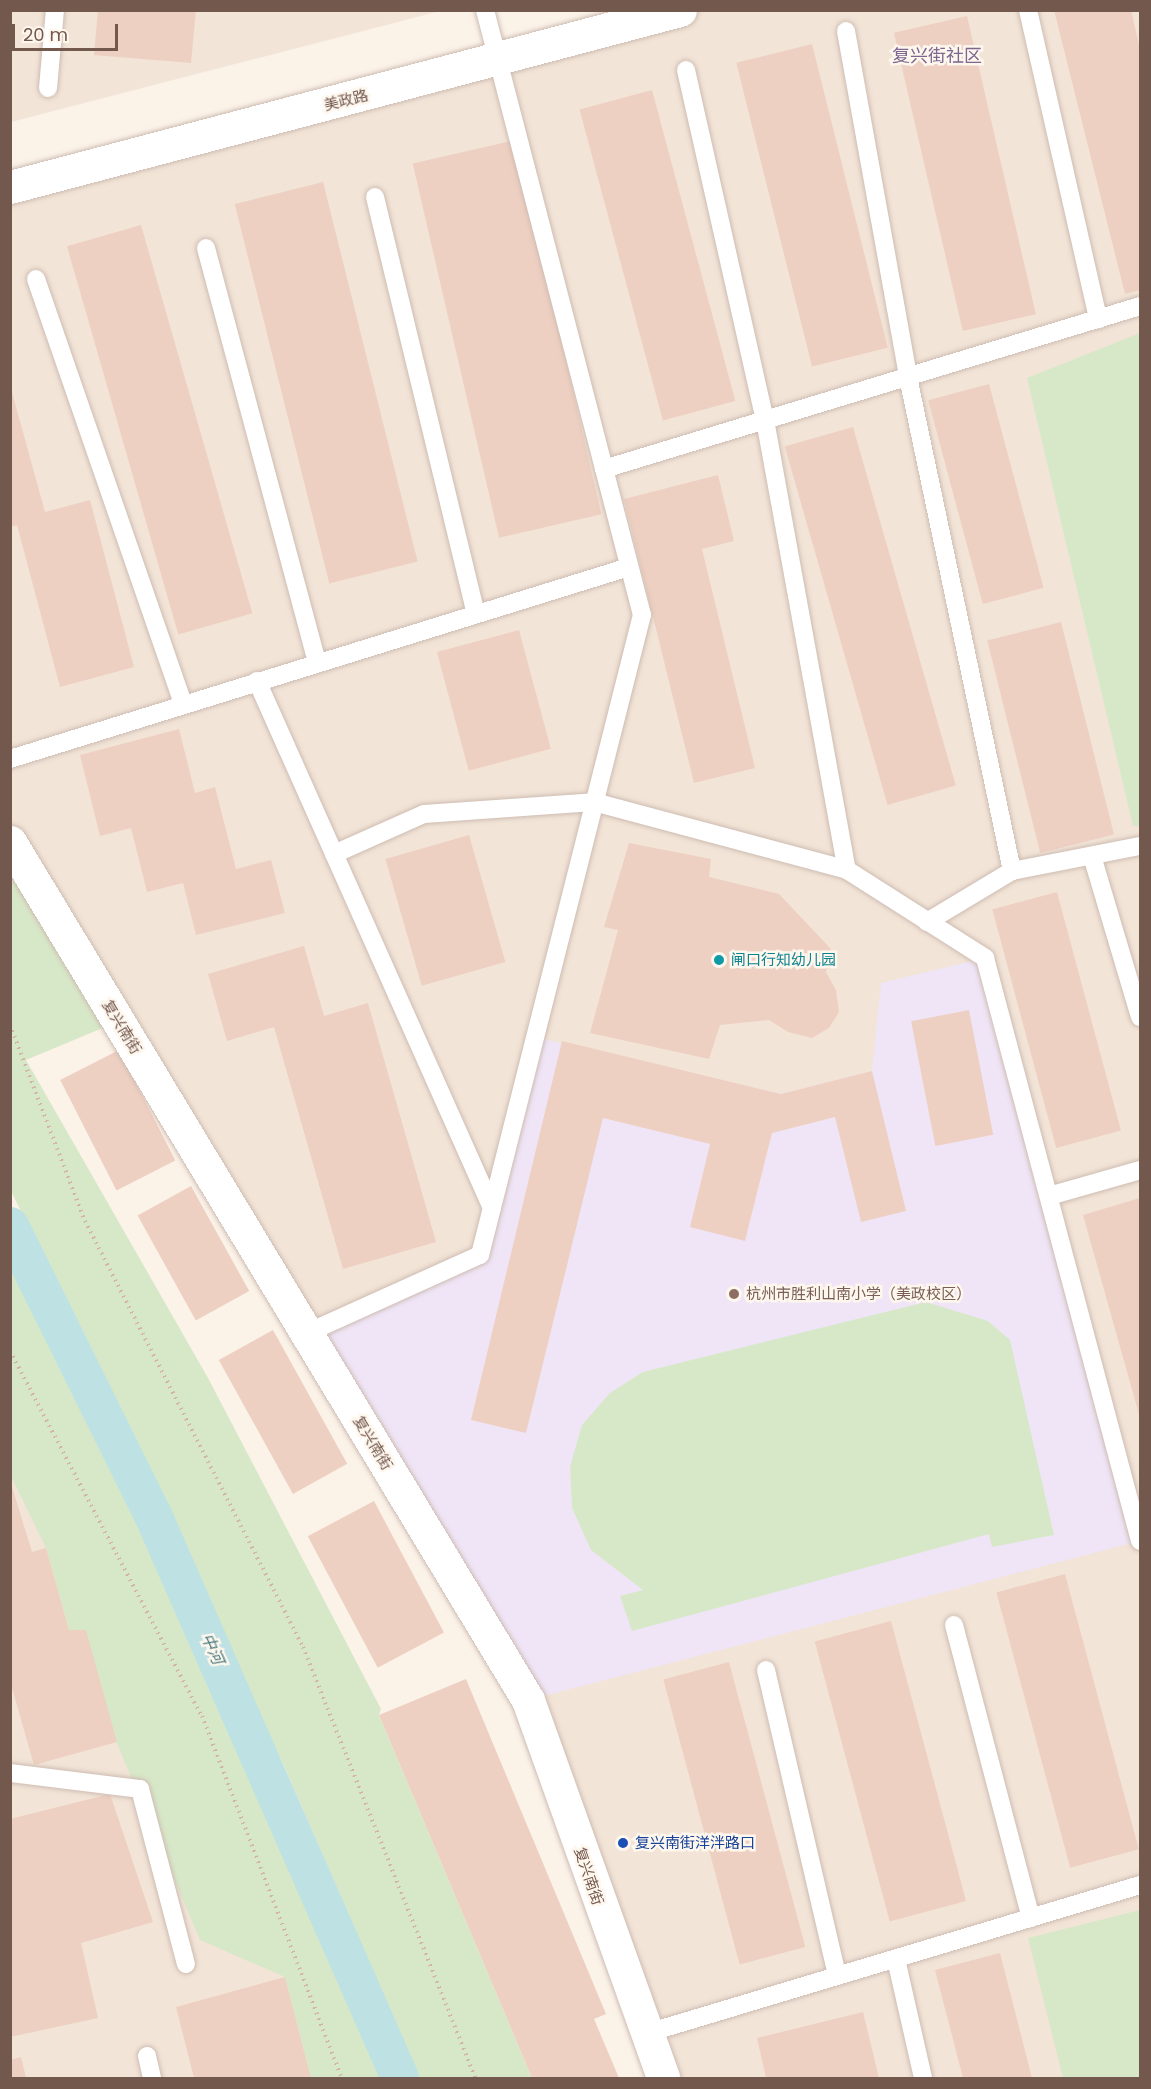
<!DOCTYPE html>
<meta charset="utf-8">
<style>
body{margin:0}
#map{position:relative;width:1151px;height:2089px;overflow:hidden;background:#fbf2e8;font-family:Poppins,"Noto Sans SC",sans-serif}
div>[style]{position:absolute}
.residential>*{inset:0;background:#f2e4d7}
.education>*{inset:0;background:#efe5f7}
.green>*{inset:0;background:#d7e8c8}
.canal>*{height:38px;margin:-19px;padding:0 19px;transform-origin:19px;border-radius:19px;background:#bee1e3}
.building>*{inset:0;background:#eed0c2;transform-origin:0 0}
.path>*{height:4px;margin-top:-2px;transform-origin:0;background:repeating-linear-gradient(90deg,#d3b3a5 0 1.5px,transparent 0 6px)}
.roads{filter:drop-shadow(0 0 2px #cebcb2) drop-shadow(0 0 2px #cebcb2)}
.service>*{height:18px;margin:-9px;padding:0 9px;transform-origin:9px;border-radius:9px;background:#fff}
.tertiary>*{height:33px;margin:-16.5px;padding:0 16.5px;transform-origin:16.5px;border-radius:16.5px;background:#fff}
.dots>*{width:16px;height:16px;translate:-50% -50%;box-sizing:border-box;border:3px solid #fef7ee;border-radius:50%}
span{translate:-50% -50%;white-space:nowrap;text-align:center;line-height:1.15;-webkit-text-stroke:5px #fef7ee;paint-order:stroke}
.street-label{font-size:15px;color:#73584e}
.culture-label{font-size:15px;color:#0d838f}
.left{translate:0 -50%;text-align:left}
.education-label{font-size:15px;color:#785e54}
.transit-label{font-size:15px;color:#164399}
.water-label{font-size:16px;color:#46797e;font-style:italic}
.quarter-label{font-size:18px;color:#7e668f}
.frame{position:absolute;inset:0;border:12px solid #73584e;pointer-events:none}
.scale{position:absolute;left:12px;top:24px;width:106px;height:27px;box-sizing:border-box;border:3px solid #73584e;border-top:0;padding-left:8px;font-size:18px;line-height:21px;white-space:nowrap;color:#73584e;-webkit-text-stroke:4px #fef7ee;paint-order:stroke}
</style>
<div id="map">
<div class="residential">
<div style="clip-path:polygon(11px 11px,440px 11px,11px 122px)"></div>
<div style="clip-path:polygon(680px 11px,1140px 11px,1140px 2078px,663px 2078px,528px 1700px,11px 842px,11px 187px)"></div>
<div style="clip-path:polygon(10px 1384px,345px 2078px,11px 2078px)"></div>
</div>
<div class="education">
<div style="clip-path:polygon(985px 958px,1140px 1541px,528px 1700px,307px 1333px,480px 1255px,535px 1037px,781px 1094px,872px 1071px,881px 983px)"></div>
</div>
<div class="green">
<div style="clip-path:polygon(1140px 333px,1140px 826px,1133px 826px,1027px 378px)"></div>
<div style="clip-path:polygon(10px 864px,105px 1027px,26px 1060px,208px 1378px,381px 1709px,379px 1715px,532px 2078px,419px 2078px,285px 1768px,95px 1362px,11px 1191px)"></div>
<div style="clip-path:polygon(10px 1226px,258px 1754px,381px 2078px,311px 2078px,285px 1977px,200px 1940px,69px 1630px,46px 1548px,11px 1476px)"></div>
<div style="clip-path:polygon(926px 1302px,988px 1321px,1010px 1340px,1054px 1535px,992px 1547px,989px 1534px,632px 1631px,620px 1596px,643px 1590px,591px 1550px,572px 1508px,570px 1467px,582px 1425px,610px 1393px,643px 1372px)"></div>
<div style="clip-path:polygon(1140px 1910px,1140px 2078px,1063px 2078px,1028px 1938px)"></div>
</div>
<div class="canal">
<div style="left:10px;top:1226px;width:322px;rotate:63.7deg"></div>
<div style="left:153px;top:1515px;width:615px;rotate:66.31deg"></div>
</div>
<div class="building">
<div style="clip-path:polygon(98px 10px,196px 10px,191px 63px,94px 55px)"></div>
<div style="clip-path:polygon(1054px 10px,1131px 10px,1140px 49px,1140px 290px,1125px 294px)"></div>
<div style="left:967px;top:16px;width:306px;height:75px;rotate:77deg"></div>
<div style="left:812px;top:44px;width:313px;height:78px;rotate:76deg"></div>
<div style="left:652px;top:90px;width:322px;height:75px;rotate:75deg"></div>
<div style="left:515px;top:140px;width:384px;height:105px;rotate:77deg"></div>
<div style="left:323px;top:182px;width:391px;height:91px;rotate:76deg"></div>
<div style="left:141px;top:225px;width:404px;height:77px;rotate:74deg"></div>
<div style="left:989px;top:384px;width:211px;height:63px;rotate:75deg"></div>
<div style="clip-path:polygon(10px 385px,45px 512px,90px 500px,134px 667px,60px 687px,17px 525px,10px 527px)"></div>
<div style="left:853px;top:427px;width:373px;height:71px;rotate:74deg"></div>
<div style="clip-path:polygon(718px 475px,734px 541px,702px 549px,755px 768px,694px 783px,624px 499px)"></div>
<div style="left:1061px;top:622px;width:219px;height:76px;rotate:76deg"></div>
<div style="left:519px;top:630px;width:123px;height:85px;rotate:75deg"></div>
<div style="clip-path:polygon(179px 729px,195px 793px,215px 787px,236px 869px,271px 860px,285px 913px,196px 935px,183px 883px,147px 892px,131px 828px,100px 836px,80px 755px)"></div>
<div style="left:469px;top:835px;width:132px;height:87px;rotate:74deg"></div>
<div style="clip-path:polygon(629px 843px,711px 859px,709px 877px,779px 894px,831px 949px,826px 972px,836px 990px,839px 1012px,829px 1028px,812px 1038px,788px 1032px,769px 1020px,720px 1025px,709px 1059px,590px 1033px,618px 930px,604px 927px)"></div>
<div style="left:1057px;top:892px;width:247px;height:67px;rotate:75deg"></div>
<div style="clip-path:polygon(304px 946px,324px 1016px,368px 1003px,436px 1242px,343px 1269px,274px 1027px,227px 1041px,208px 974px)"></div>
<div style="left:969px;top:1010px;width:127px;height:59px;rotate:79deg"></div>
<div style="clip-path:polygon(562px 1041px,781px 1094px,872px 1071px,906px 1211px,861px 1222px,835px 1117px,772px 1133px,745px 1241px,690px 1227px,710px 1144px,603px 1118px,526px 1433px,471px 1420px)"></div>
<div style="left:119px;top:1050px;width:124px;height:66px;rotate:63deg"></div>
<div style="left:191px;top:1186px;width:120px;height:61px;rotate:61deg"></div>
<div style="clip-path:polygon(1140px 1198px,1140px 1418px,1083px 1215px)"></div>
<div style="left:273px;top:1330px;width:153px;height:62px;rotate:61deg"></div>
<div style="clip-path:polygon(10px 1480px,32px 1552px,46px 1548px,69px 1630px,86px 1630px,117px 1742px,34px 1765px,10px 1681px)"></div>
<div style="left:374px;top:1501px;width:149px;height:75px;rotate:62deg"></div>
<div style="left:1065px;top:1574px;width:285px;height:71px;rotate:75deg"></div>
<div style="left:891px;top:1621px;width:290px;height:79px;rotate:75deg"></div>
<div style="left:729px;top:1662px;width:295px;height:68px;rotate:75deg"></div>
<div style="clip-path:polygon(466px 1679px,606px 2014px,594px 2019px,619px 2078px,532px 2078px,379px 1715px)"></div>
<div style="clip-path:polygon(110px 1794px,153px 1922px,81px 1943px,98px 2018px,10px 2037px,10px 1819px)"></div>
<div style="clip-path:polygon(1000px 1953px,1032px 2078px,963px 2078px,935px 1970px)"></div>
<div style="clip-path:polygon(285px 1977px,311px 2078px,194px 2078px,176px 2007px)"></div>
<div style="clip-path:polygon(863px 2012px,879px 2078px,766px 2078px,757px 2038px)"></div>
<div style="clip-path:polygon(21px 2057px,26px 2078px,10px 2078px,10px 2060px)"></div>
</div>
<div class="path">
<div style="left:10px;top:1025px;width:210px;rotate:69.1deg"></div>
<div style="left:85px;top:1221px;width:479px;rotate:62.9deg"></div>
<div style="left:303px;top:1647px;width:464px;rotate:68.2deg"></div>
<div style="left:10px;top:1351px;width:412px;rotate:62.3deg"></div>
<div style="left:202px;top:1716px;width:388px;rotate:68.9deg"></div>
</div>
<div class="roads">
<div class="service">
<div style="left:1028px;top:10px;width:317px;rotate:77.2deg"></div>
<div style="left:846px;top:31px;width:352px;rotate:79.8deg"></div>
<div style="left:908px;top:377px;width:505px;rotate:78.11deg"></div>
<div style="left:686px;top:70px;width:359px;rotate:77.3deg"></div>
<div style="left:765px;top:420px;width:457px;rotate:79.7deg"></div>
<div style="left:48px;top:88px;width:78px;rotate:-84.9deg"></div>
<div style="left:375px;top:197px;width:429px;rotate:76.4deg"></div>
<div style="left:206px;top:248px;width:429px;rotate:75deg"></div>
<div style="left:36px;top:279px;width:449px;rotate:70.9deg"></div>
<div style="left:604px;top:469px;width:560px;rotate:-16.91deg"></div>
<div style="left:257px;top:681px;width:577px;rotate:65.97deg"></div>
<div style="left:10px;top:759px;width:648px;rotate:-17.23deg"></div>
<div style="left:334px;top:854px;width:98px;rotate:-24deg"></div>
<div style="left:424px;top:814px;width:170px;rotate:-4deg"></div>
<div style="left:594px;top:802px;width:262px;rotate:15deg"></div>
<div style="left:847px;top:870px;width:164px;rotate:32.5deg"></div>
<div style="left:985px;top:958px;width:603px;rotate:75.11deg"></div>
<div style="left:1092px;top:856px;width:168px;rotate:73.4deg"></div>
<div style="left:927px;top:922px;width:99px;rotate:-31deg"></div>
<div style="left:1012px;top:871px;width:130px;rotate:-11.1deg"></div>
<div style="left:1049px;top:1196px;width:95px;rotate:-15.9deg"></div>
<div style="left:307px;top:1333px;width:190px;rotate:-24.3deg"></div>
<div style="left:480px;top:1255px;width:660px;rotate:-75.8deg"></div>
<div style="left:642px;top:615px;width:625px;rotate:-104.55deg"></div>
<div style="left:954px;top:1625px;width:303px;rotate:75.3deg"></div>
<div style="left:766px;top:1670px;width:314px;rotate:76.9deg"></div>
<div style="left:10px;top:1773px;width:131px;rotate:7deg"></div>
<div style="left:140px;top:1789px;width:181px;rotate:75.3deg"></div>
<div style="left:896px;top:1959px;width:122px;rotate:77.2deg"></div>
<div style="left:644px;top:2034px;width:518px;rotate:-16.72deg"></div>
<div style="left:147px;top:2056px;width:23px;rotate:77deg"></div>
</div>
<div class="tertiary">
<div style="left:10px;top:187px;width:693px;rotate:-14.8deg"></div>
<div style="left:10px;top:842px;width:1002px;rotate:58.88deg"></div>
<div style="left:528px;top:1700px;width:401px;rotate:70.3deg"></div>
</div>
</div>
<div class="dots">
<div style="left:719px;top:960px;background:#0f9aa8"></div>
<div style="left:734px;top:1294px;background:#8d6e63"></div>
<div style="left:623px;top:1843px;background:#1a4fb4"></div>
</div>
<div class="street-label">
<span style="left:346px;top:100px;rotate:-14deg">美政路</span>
<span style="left:122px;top:1027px;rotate:59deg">复兴南街</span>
<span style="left:373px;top:1443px;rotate:59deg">复兴南街</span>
<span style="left:589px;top:1876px;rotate:71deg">复兴南街</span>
</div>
<div class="culture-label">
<span class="left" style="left:731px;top:960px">闸口行知幼儿园</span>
</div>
<div class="education-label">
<span class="left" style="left:746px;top:1294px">杭州市胜利山南小学（美政校区）</span>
</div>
<div class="transit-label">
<span class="left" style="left:635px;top:1843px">复兴南街洋泮路口</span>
</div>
<div class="water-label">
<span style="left:212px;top:1649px;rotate:66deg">中河</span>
</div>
<div class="quarter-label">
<span style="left:937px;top:56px">复兴街社区</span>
</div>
<div class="frame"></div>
<div class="scale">20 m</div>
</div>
